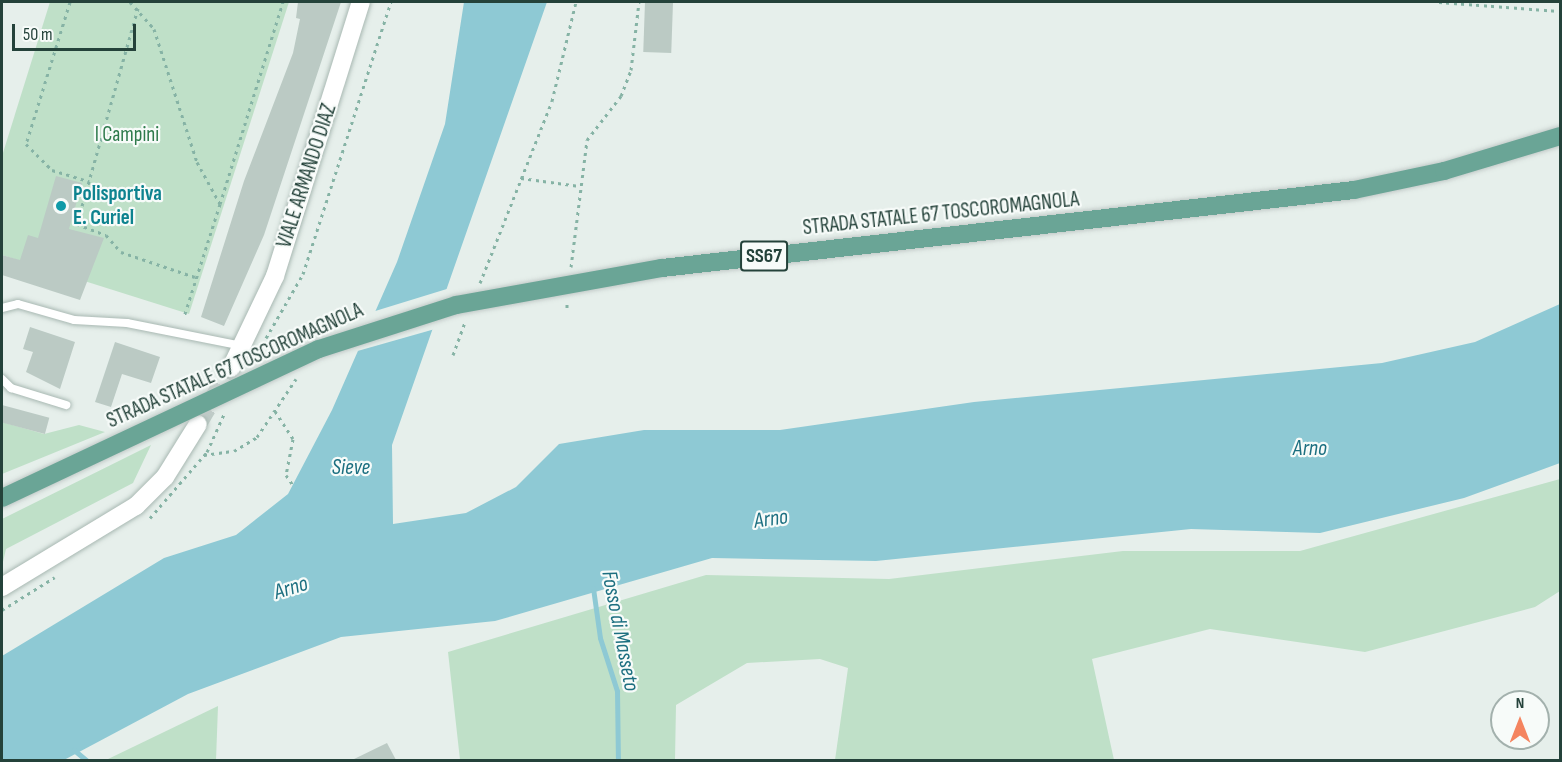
<!DOCTYPE html>
<style>
body{margin:0}
#map{position:relative;width:1562px;height:762px;overflow:hidden;background:#e6efeb;font-family:"Sofia Sans Condensed",sans-serif}
div>[style]{position:absolute}
.green>*{inset:0;background:#bfe0c8}
.water>*{inset:0;background:#8ec9d4}
.pier>*{inset:0;background:#e6efeb}
.stream>*{height:5px;margin:-2.5px;padding:0 2.5px;transform-origin:2.5px;border-radius:2.5px;background:#8ec9d4}
.building>*{inset:0;background:#bbcac4;transform-origin:0 0}
.secondary-tunnel>*{height:18px;margin-top:-9px;transform-origin:0;background:repeating-linear-gradient(90deg,#bfccc8 0 18px,transparent 0 27px)}
.path>*{height:3px;margin-top:-1.5px;transform-origin:0;background:repeating-linear-gradient(90deg,#86b3a5 0 3px,transparent 0 7.5px)}
.roads{filter:drop-shadow(0 0 2px #a8b8b2) drop-shadow(0 0 2px #a8b8b2)}
.lane>*{height:8px;margin:-4px;padding:0 4px;transform-origin:4px;border-radius:4px;background:#fff}
.secondary>*{height:18px;margin:-9px;padding:0 9px;transform-origin:9px;border-radius:9px;background:#fff}
.bridges{filter:drop-shadow(0 0 2px #c2cac8) drop-shadow(0 0 2px #c2cac8)}
.primary-bridge>*{height:18px;margin:-9px;padding:0 9px;transform-origin:9px;border-radius:9px;background:#6aa596}
.dots>*{width:16px;height:16px;translate:-50% -50%;box-sizing:border-box;border:3px solid #f7fbf9;border-radius:50%}
span{translate:-50% -50%;white-space:nowrap;text-align:center;line-height:1.15;-webkit-text-stroke:4.5px #f7fbf9;paint-order:stroke}
.shield-label span{padding:2px 4px;background:#f7fbf9;border:2px solid;border-radius:4px;-webkit-text-stroke-width:0}
.shield-label{font-size:20px;color:#24423a;font-weight:700}
.park-label{font-size:21px;color:#2d7a4b}
.street-label{font-size:21px;color:#24423a}
.culture-label{font-size:21px;color:#0d838f;font-weight:700}
.left{translate:0 -50%;text-align:left}
.water-label{font-size:22px;color:#1c6f80;font-style:italic}
.frame{position:absolute;inset:0;border:3px solid #24423a;pointer-events:none}
.north{position:absolute;left:1490px;top:690px;width:60px;height:60px;box-sizing:border-box;background:#f7fbf9;border:2px solid #a3b1ad;border-radius:50%;rotate:0deg;font-size:16px;font-weight:700;line-height:24px;text-align:center;color:#24423a}
.north::after{content:'';display:block;margin:auto;width:21px;height:27px;background:#f4845f;clip-path:polygon(50% 0,100% 100%,50% 72%,0 100%)}
.scale{position:absolute;left:12px;top:24px;width:124px;height:27px;box-sizing:border-box;border:3px solid #24423a;border-top:0;padding-left:8px;font-size:18px;line-height:21px;white-space:nowrap;color:#24423a;-webkit-text-stroke:4px #f7fbf9;paint-order:stroke}
</style>
<div id="map">
<div class="green">
<div style="clip-path:polygon(50px 2px,289px 2px,189px 314px,2px 255px,2px 156px)"></div>
<div style="clip-path:polygon(2px 422px,44px 434px,79px 425px,105px 432px,2px 474px)"></div>
<div style="clip-path:polygon(151px 445px,133px 483px,6px 549px,2px 566px,2px 519px)"></div>
<div style="clip-path:polygon(1560px 479px,1560px 591px,1535px 607px,1365px 652px,1210px 629px,1092px 659px,1114px 760px,835px 760px,848px 668px,820px 659px,747px 663px,676px 705px,675px 760px,460px 760px,448px 652px,706px 575px,889px 579px,1123px 551px,1300px 551px)"></div>
<div style="clip-path:polygon(218px 706px,216px 760px,106px 760px)"></div>
</div>
<div class="water">
<div style="clip-path:polygon(464px 2px,547px 2px,392px 445px,393px 524px,466px 513px,516px 487px,559px 444px,644px 430px,780px 430px,974px 402px,1382px 363px,1475px 342px,1560px 304px,1560px 463px,1464px 498px,1320px 533px,1191px 529px,876px 561px,712px 558px,495px 621px,341px 637px,188px 694px,64px 760px,2px 760px,2px 656px,164px 558px,236px 535px,288px 494px,332px 410px,397px 262px,445px 124px)"></div>
</div>
<div class="pier">
<div style="clip-path:polygon(450px 288px,435px 329px,354px 352px,372px 312px)"></div>
</div>
<div class="stream">
<div style="left:593px;top:588px;width:50px;rotate:82deg"></div>
<div style="left:600px;top:638px;width:56px;rotate:72.2deg"></div>
<div style="left:617px;top:691px;width:69px;rotate:89.2deg"></div>
<div style="left:74px;top:750px;width:16px;rotate:40deg"></div>
</div>
<div class="building">
<div style="clip-path:polygon(298px 2px,341px 2px,264px 235px,224px 326px,201px 317px,244px 181px,293px 53px,300px 19px,296px 18px)"></div>
<div style="left:645px;top:2px;width:28px;height:50px;rotate:2deg"></div>
<div style="clip-path:polygon(56px 176px,82px 183px,69px 229px,104px 238px,80px 300px,2px 275px,2px 255px,20px 260px,28px 235px,38px 238px)"></div>
<div style="clip-path:polygon(30px 327px,75px 342px,60px 389px,26px 372px,33px 352px,23px 349px)"></div>
<div style="clip-path:polygon(115px 342px,160px 357px,151px 383px,122px 374px,111px 407px,95px 402px)"></div>
<div style="left:2px;top:405px;width:49px;height:17px;rotate:15deg"></div>
<div style="clip-path:polygon(387px 743px,396px 760px,352px 760px)"></div>
</div>
<div class="secondary-tunnel">
<div style="left:198px;top:424px;width:65px;rotate:-59.5deg"></div>
</div>
<div class="path">
<div style="left:70px;top:2px;width:149px;rotate:107.2deg"></div>
<div style="left:26px;top:144px;width:37px;rotate:45deg"></div>
<div style="left:52px;top:170px;width:39px;rotate:17deg"></div>
<div style="left:130px;top:2px;width:36px;rotate:48deg"></div>
<div style="left:154px;top:29px;width:140px;rotate:72.1deg"></div>
<div style="left:197px;top:162px;width:48px;rotate:61.3deg"></div>
<div style="left:220px;top:204px;width:119px;rotate:107.7deg"></div>
<div style="left:1439px;top:2px;width:121px;rotate:4.3deg"></div>
<div style="left:138px;top:8px;width:224px;rotate:105.8deg"></div>
<div style="left:77px;top:224px;width:31px;rotate:21deg"></div>
<div style="left:106px;top:235px;width:23px;rotate:49deg"></div>
<div style="left:121px;top:252px;width:78px;rotate:18.7deg"></div>
<div style="left:521px;top:178px;width:59px;rotate:7.9deg"></div>
<div style="left:220px;top:204px;width:212px;rotate:-72.7deg"></div>
<div style="left:571px;top:267px;width:128px;rotate:-82.8deg"></div>
<div style="left:587px;top:140px;width:56px;rotate:-52.3deg"></div>
<div style="left:621px;top:96px;width:28px;rotate:-69deg"></div>
<div style="left:631px;top:70px;width:68px;rotate:-83.3deg"></div>
<div style="left:480px;top:283px;width:196px;rotate:-68.4deg"></div>
<div style="left:552px;top:101px;width:102px;rotate:-76.4deg"></div>
<div style="left:567px;top:308px;width:7px;rotate:-90deg"></div>
<div style="left:266px;top:338px;width:74px;rotate:-60deg"></div>
<div style="left:303px;top:274px;width:286px;rotate:-72.1deg"></div>
<div style="left:453px;top:355px;width:37px;rotate:-70deg"></div>
<div style="left:275px;top:411px;width:33px;rotate:57deg"></div>
<div style="left:293px;top:439px;width:37px;rotate:101deg"></div>
<div style="left:286px;top:475px;width:12px;rotate:55deg"></div>
<div style="left:204px;top:455px;width:30px;rotate:-8deg"></div>
<div style="left:234px;top:451px;width:27px;rotate:-31deg"></div>
<div style="left:257px;top:437px;width:70px;rotate:-56.1deg"></div>
<div style="left:150px;top:518px;width:87px;rotate:-49.2deg"></div>
<div style="left:207px;top:452px;width:44px;rotate:-65.8deg"></div>
<div style="left:2px;top:610px;width:62px;rotate:-31.9deg"></div>
<div style="left:257px;top:760px;width:27px"></div>
</div>
<div class="roads">
<div class="lane">
<div style="left:2px;top:308px;width:16px;rotate:-14deg"></div>
<div style="left:18px;top:304px;width:58px;rotate:15.9deg"></div>
<div style="left:74px;top:320px;width:53px;rotate:3.2deg"></div>
<div style="left:127px;top:323px;width:117px;rotate:11.3deg"></div>
<div style="left:2px;top:379px;width:13px;rotate:45deg"></div>
<div style="left:11px;top:388px;width:58px;rotate:17.2deg"></div>
</div>
<div class="secondary">
<div style="left:231px;top:368px;width:102px;rotate:-64.4deg"></div>
<div style="left:275px;top:276px;width:287px;rotate:-72.6deg"></div>
<div style="left:2px;top:587px;width:157px;rotate:-31.2deg"></div>
<div style="left:136px;top:506px;width:41px;rotate:-45deg"></div>
<div style="left:165px;top:477px;width:62px;rotate:-58.1deg"></div>
</div>
</div>
<div class="bridges">
<div class="primary-bridge">
<div style="left:2px;top:498px;width:350px;rotate:-25.2deg"></div>
<div style="left:319px;top:349px;width:144px;rotate:-17.8deg"></div>
<div style="left:456px;top:305px;width:209px;rotate:-10.2deg"></div>
<div style="left:662px;top:268px;width:696px;rotate:-6.43deg"></div>
<div style="left:1354px;top:190px;width:92px;rotate:-11.9deg"></div>
<div style="left:1444px;top:171px;width:121px;rotate:-16.8deg"></div>
</div>
</div>
<div class="dots">
<div style="left:61px;top:206px;background:#0f9aa8"></div>
</div>
<div class="shield-label">
<span style="left:764px;top:256px">SS67</span>
</div>
<div class="park-label">
<span style="left:127px;top:135px">I Campini</span>
</div>
<div class="street-label">
<span style="left:307px;top:176px;rotate:-72deg">VIALE ARMANDO DIAZ</span>
<span style="left:941px;top:214px;rotate:-6deg">STRADA STATALE 67 TOSCOROMAGNOLA</span>
<span style="left:235px;top:366px;rotate:-24deg">STRADA STATALE 67 TOSCOROMAGNOLA</span>
</div>
<div class="culture-label">
<span class="left" style="left:73px;top:206px">Polisportiva<br>E. Curiel</span>
</div>
<div class="water-label">
<span style="left:1310px;top:449px">Arno</span>
<span style="left:351px;top:468px">Sieve</span>
<span style="left:771px;top:519px;rotate:-8deg">Arno</span>
<span style="left:291px;top:588px;rotate:-17deg">Arno</span>
<span style="left:620px;top:631px;rotate:79deg">Fosso di Masseto</span>
</div>
<div class="frame"></div>
<div class="north">N</div>
<div class="scale">50 m</div>
</div>
